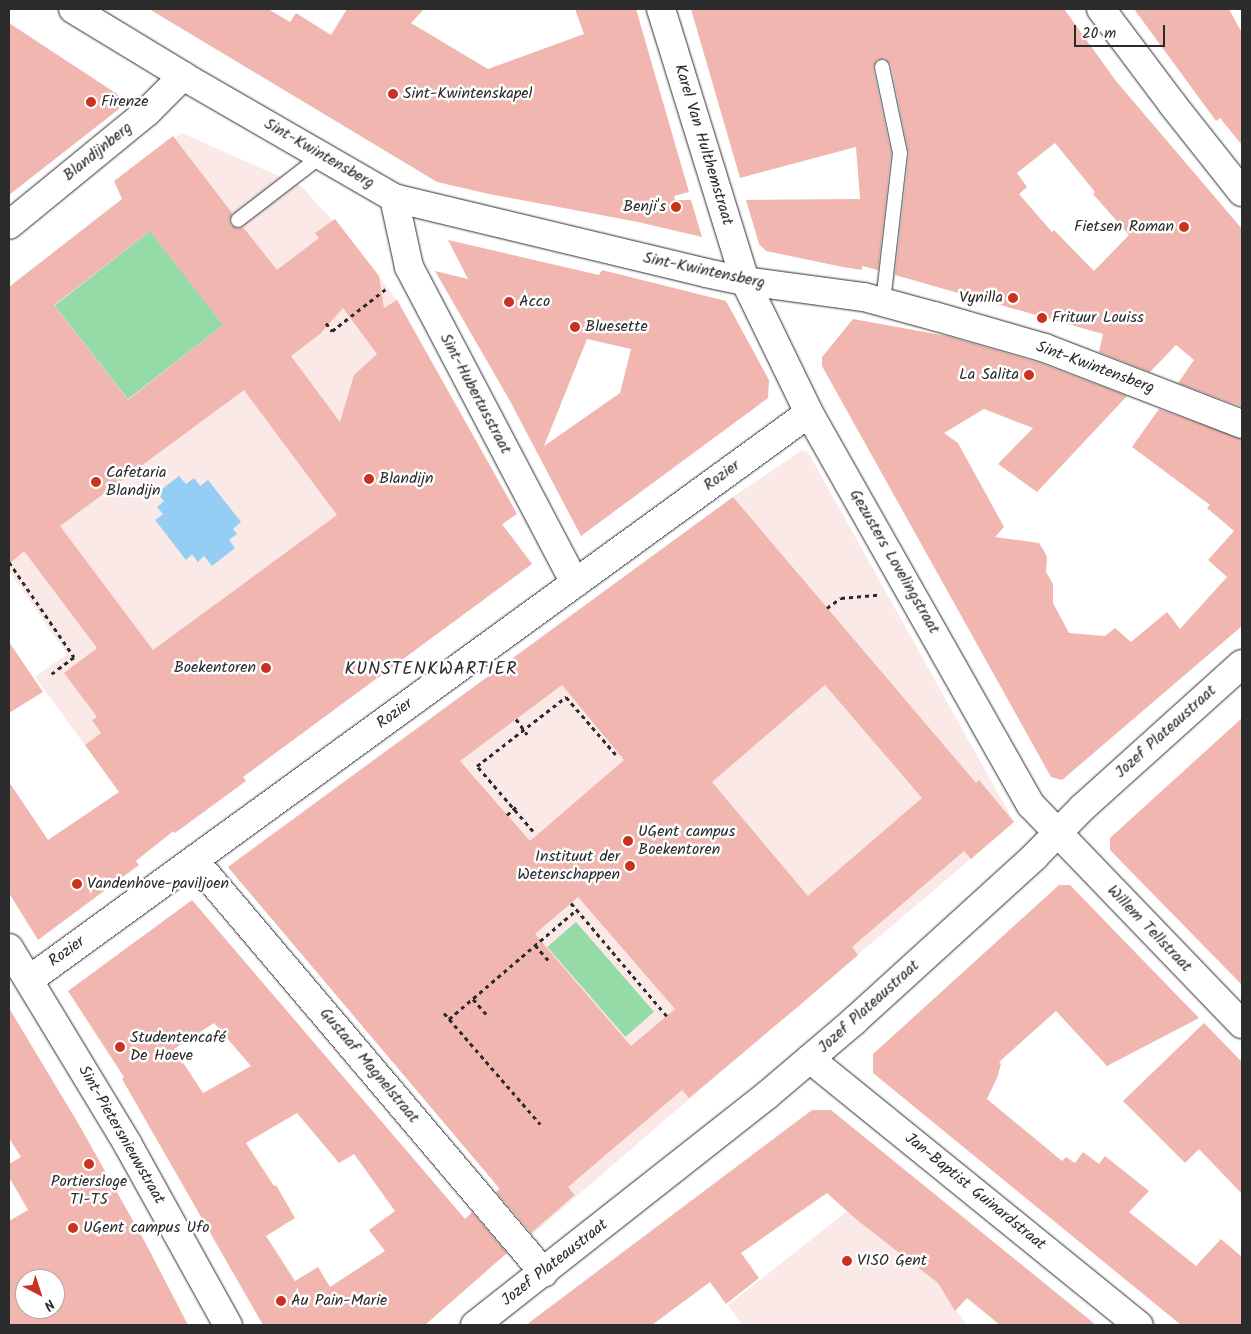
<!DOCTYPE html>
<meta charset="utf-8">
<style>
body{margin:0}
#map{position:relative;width:1251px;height:1334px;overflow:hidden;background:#fff;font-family:Kalam,sans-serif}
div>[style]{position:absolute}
.built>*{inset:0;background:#fbe9e7}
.green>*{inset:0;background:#95dba8;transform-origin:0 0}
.water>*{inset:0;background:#94cef4}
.building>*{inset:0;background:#f1b6af}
.path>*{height:3px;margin-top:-1.5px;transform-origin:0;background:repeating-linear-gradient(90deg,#2b2b2b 0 4px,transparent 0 8px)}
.roads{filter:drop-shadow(0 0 1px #2b2b2b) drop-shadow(0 0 1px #2b2b2b)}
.lane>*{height:14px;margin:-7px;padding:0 7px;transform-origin:7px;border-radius:7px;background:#fff}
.street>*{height:28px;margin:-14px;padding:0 14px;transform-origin:14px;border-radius:14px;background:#fff}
.secondary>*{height:28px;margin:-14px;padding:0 14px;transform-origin:14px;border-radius:14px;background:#fff}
.path-bridge>*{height:3px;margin-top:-1.5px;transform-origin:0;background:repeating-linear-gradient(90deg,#2b2b2b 0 4px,transparent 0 8px)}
.dots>*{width:14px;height:14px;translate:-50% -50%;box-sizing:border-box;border:2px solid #fff;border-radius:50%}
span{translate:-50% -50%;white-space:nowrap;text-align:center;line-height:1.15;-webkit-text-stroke:5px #fff;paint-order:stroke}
.poi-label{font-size:16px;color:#2b2b2b}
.left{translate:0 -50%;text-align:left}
.right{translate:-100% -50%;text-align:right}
.street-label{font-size:16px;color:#2b2b2b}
.neighbourhood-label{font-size:18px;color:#2b2b2b;letter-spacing:1px}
.frame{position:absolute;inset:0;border:10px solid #2b2b2b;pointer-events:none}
.north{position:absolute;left:15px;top:1269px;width:50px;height:50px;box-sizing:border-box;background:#fff;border:1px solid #aaa;border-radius:50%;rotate:140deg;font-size:14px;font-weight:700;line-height:20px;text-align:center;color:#2b2b2b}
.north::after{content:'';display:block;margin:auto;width:18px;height:22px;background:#c8321e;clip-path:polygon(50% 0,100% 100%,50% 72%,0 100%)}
.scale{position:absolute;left:1074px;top:25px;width:91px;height:22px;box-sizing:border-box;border:2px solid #2b2b2b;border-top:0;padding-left:6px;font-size:15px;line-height:18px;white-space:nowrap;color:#2b2b2b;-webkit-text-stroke:4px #fff;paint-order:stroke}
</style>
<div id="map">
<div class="built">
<div style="clip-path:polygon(182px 133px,301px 186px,332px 220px,336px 221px,397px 300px,517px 513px,502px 525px,532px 564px,243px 776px,246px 781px,154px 846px,123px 797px,35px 677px,67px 654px,9px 571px,9px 287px,125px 197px,115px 182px)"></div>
<div style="clip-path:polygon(802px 450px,808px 452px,1014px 822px,820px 987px,750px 946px,603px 1070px,624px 1038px,554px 956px,500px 1189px,494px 1194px,528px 1235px,575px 1195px,541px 1154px,580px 1176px,617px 1146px,590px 1113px,758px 1040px,528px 1238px,493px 1194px,499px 1188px,232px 872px,231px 867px,234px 862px,575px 612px,733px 497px)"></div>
<div style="clip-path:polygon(850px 1209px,921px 1269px,964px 1217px,988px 1238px,946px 1296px,967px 1325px,742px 1325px,728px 1305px)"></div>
</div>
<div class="green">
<div style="left:150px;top:231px;width:119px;height:121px;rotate:52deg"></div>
<div style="left:576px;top:922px;width:119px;height:38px;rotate:49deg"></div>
</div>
<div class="water">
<div style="clip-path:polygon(179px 476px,186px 484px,194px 478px,200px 486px,208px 480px,241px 522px,233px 529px,237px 534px,229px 540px,235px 548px,212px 566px,204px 556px,198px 562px,192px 554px,186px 560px,155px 520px,163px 514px,157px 507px,164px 501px,157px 493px)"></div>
</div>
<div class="building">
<div style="clip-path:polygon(149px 9px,268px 9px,290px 22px,296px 13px,331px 35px,347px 9px,424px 9px,411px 23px,488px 69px,584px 34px,575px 9px,636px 9px,689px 192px,674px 196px,675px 200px,691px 200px,702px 237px,638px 222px,489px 194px,437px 182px)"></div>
<div style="clip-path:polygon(evenodd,691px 9px,1064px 9px,1116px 81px,1242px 229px,1242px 407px,1178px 383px,1194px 360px,1176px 345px,1150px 372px,1099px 352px,1103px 334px,895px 275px,909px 154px,891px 65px,885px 59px,877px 60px,873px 68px,891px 153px,878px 270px,862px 266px,862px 270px,843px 267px,766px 251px,759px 244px,746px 200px,860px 199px,856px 147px,740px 178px,691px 9px,1055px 143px,1095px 192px,1093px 194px,1129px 235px,1094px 271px,1054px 230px,1052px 232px,1019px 194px,1027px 187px,1017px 173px,1055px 143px)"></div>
<div style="clip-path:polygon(1134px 9px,1229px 9px,1242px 33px,1242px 145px,1220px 118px,1216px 121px)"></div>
<div style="clip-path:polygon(9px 23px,117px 94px,121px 99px,119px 109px,9px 195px)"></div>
<div style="clip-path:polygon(evenodd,173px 136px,232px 213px,229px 221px,231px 226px,239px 229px,243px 227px,277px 270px,319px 238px,315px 233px,335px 219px,379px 276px,384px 308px,397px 300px,517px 514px,502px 524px,532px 564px,243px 777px,246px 781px,175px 833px,173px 831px,136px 861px,139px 865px,38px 940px,9px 893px,9px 782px,48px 840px,119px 792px,85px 745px,101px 733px,92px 720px,97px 717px,64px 673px,97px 648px,24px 551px,9px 564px,9px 287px,122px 199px,114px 181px,173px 136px,150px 231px,223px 325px,128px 400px,54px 305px,150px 231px,173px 136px,343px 308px,377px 354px,354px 375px,340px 422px,291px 356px,320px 334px,343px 308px,173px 136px,244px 390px,337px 515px,153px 650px,60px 526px,244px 390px)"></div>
<div style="clip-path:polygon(evenodd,448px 240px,599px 275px,602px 270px,726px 301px,769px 380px,768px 398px,581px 536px,510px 401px,435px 271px,468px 279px,448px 240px,587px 339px,631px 349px,620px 393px,544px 446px,587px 339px)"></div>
<div style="clip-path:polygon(853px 319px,947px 336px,1040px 363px,1127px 396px,1037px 492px,998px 464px,1033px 428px,984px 409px,944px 433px,958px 443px,1004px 527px,995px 537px,1039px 543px,1044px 551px,1047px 557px,1046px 572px,1053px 584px,1053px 603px,1069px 633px,1105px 636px,1115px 628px,1131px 642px,1167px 612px,1180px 629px,1227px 577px,1208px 560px,1234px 531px,1207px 508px,1210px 505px,1132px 447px,1159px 409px,1242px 439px,1242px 626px,1062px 780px,1051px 777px,822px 366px,822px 357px)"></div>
<div style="clip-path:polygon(evenodd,733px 497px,976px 783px,979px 780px,1014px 822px,971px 859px,964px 851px,852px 947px,858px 955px,800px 1005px,689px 1098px,682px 1090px,568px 1187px,575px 1195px,531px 1233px,496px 1192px,500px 1189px,228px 867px,733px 497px,562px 685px,624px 760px,530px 841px,460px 761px,562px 685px,733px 497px,825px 685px,922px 798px,808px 896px,712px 782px,825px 685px,733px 497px,578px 897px,675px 1009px,631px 1046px,535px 934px,578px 897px)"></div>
<div style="clip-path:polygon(9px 642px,43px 692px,9px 713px)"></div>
<div style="clip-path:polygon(1242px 718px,1242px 985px,1110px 850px,1110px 838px)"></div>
<div style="clip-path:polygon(1059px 885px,1070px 885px,1199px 1018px,1107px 1066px,1056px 1011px,999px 1062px,1001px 1064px,997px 1078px,987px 1099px,1062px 1161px,1066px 1157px,1075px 1163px,1083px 1152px,1099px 1164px,1105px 1156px,1149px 1191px,1129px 1212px,1196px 1266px,1221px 1239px,1242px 1257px,1242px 1325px,1181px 1325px,873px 1073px,873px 1054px)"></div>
<div style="clip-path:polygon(evenodd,192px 900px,465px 1219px,472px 1212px,507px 1253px,425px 1325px,263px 1325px,122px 1079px,124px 1077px,68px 991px,192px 900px,214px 1023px,251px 1066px,203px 1093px,174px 1049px,214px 1023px,192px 900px,297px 1113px,339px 1163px,354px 1154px,395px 1211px,369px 1230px,385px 1251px,330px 1287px,318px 1267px,295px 1281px,266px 1236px,295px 1218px,276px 1185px,274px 1186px,246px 1143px,297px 1113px)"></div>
<div style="clip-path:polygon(evenodd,9px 1008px,78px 1123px,145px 1242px,188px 1325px,9px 1325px,9px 1221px,28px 1210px,9px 1177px,9px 1164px,21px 1157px,9px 1138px,9px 1008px,25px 1279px,55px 1279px,55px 1309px,25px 1309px,25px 1279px)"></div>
<div style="clip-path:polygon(1204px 1023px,1242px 1062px,1242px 1194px,1199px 1149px,1185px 1163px,1123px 1101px)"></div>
<div style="clip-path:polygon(812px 1110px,831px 1110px,1096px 1325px,1000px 1325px,967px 1298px,955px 1311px,938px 1283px,857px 1220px,827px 1193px,741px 1253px,759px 1278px,726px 1304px,710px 1282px,652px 1325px,526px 1325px)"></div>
</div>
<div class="path">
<div style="left:326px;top:323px;width:10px;rotate:53deg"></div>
<div style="left:332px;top:331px;width:70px;rotate:-38deg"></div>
<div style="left:9px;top:562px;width:115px;rotate:55.6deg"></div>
<div style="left:74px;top:657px;width:31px;rotate:143deg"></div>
<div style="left:827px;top:608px;width:17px;rotate:-36deg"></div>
<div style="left:841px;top:598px;width:37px;rotate:-5deg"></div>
<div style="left:533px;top:831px;width:86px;rotate:-130.7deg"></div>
<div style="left:477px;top:766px;width:113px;rotate:-37.8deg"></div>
<div style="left:566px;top:697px;width:79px;rotate:49.1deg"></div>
<div style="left:571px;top:903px;width:148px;rotate:49.7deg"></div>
<div style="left:535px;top:945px;width:21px;rotate:49deg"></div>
<div style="left:473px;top:999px;width:21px;rotate:49deg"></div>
<div style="left:444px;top:1013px;width:147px;rotate:49.1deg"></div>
<div style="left:449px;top:1019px;width:167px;rotate:-40.6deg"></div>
</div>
<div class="roads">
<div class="lane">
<div style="left:882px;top:67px;width:88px;rotate:78.2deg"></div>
<div style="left:900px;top:153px;width:150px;rotate:96.5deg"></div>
<div style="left:238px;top:220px;width:105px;rotate:-37.6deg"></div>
</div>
<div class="street">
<div style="left:73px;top:9px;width:129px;rotate:31.3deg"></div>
<div style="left:183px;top:76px;width:244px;rotate:30deg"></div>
<div style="left:394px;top:198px;width:321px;rotate:13.5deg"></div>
<div style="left:706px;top:273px;width:40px;rotate:12deg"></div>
<div style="left:745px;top:281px;width:120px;rotate:7.7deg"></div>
<div style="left:864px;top:297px;width:73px;rotate:15.2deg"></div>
<div style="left:934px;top:316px;width:116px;rotate:16.1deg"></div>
<div style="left:1045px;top:348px;width:211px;rotate:21.1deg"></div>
<div style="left:661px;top:9px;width:285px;rotate:72.8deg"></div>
<div style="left:745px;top:281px;width:147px;rotate:64.1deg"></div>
<div style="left:809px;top:413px;width:450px;rotate:60.5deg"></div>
<div style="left:1031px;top:805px;width:304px;rotate:46.1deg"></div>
<div style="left:394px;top:198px;width:71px;rotate:77.7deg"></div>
<div style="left:409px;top:267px;width:357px;rotate:62.3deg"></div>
<div style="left:9px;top:225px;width:178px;rotate:-39.3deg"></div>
<div style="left:147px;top:112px;width:51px;rotate:-45deg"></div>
<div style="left:194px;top:860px;width:541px;rotate:49.72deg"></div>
<div style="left:9px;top:948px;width:228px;rotate:58.8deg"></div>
<div style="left:127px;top:1143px;width:208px;rotate:61deg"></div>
<div style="left:29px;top:980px;width:964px;rotate:-36.01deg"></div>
<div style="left:810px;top:1059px;width:423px;rotate:39deg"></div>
<div style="left:475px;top:1325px;width:370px;rotate:-38.2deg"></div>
<div style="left:766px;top:1096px;width:116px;rotate:-40.4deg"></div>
<div style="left:854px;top:1021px;width:244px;rotate:-42.3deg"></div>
<div style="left:1034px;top:857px;width:69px;rotate:-45.6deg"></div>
<div style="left:1082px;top:808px;width:215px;rotate:-42deg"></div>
</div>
<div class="secondary">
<div style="left:1101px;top:9px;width:120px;rotate:53.1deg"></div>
<div style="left:1173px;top:105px;width:111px;rotate:51.6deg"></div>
</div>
</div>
<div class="path-bridge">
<div style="left:516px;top:719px;width:19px;rotate:54deg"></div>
<div style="left:507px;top:815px;width:15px;rotate:-42deg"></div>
</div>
<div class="dots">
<div style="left:393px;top:94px;background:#c8321e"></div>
<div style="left:91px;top:102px;background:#c8321e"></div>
<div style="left:676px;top:207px;background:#c8321e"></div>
<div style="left:1184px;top:227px;background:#c8321e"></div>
<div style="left:1013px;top:298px;background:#c8321e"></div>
<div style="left:509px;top:302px;background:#c8321e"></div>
<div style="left:1042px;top:318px;background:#c8321e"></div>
<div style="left:575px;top:327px;background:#c8321e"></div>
<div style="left:1029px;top:375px;background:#c8321e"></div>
<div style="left:369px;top:479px;background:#c8321e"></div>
<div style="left:96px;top:482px;background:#c8321e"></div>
<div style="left:266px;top:668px;background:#c8321e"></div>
<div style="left:628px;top:841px;background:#c8321e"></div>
<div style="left:630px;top:866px;background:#c8321e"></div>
<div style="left:77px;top:884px;background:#c8321e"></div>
<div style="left:120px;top:1047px;background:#c8321e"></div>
<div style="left:89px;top:1164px;background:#c8321e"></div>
<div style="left:73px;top:1228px;background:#c8321e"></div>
<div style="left:847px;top:1261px;background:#c8321e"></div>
<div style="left:281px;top:1301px;background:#c8321e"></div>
</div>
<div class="poi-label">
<span class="left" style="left:403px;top:94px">Sint-Kwintenskapel</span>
<span class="left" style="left:101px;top:102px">Firenze</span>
<span class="right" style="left:666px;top:207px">Benji's</span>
<span class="right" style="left:1174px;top:227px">Fietsen Roman</span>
<span class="right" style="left:1003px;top:298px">Vynilla</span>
<span class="left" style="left:519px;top:302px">Acco</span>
<span class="left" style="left:1052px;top:318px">Frituur Louiss</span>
<span class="left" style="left:585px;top:327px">Bluesette</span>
<span class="right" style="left:1019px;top:375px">La Salita</span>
<span class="left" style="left:106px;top:482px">Cafetaria<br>Blandijn</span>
<span class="left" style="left:379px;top:479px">Blandijn</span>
<span class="right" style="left:256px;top:668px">Boekentoren</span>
<span class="left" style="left:638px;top:841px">UGent campus<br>Boekentoren</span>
<span class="right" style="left:620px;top:866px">Instituut der<br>Wetenschappen</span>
<span class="left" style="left:87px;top:884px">Vandenhove-paviljoen</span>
<span class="left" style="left:130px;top:1047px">Studentencafé<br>De Hoeve</span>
<span style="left:89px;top:1191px">Portiersloge<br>T1-T5</span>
<span class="left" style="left:83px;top:1228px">UGent campus Ufo</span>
<span class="left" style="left:857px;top:1261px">VISO Gent</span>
<span class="left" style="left:291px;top:1301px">Au Pain-Marie</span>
</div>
<div class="street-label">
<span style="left:703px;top:145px;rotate:73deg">Karel Van Hulthemstraat</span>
<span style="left:98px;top:152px;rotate:-39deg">Blandijnberg</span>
<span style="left:319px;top:154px;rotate:30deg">Sint-Kwintensberg</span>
<span style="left:704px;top:271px;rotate:12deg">Sint-Kwintensberg</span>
<span style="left:1095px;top:368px;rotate:20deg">Sint-Kwintensberg</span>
<span style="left:475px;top:394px;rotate:62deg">Sint-Hubertusstraat</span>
<span style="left:722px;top:476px;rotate:-36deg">Rozier</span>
<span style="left:894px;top:562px;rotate:60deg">Gezusters Lovelingstraat</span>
<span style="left:395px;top:714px;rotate:-36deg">Rozier</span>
<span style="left:1166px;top:732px;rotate:-42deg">Jozef Plateaustraat</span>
<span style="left:1149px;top:929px;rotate:46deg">Willem Tellstraat</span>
<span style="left:67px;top:952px;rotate:-36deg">Rozier</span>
<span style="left:869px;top:1007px;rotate:-42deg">Jozef Plateaustraat</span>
<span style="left:369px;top:1066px;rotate:50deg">Gustaaf Magnelstraat</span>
<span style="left:121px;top:1135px;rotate:60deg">Sint-Pietersnieuwstraat</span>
<span style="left:975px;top:1192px;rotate:39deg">Jan-Baptist Guinardstraat</span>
<span style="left:555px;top:1263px;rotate:-38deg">Jozef Plateaustraat</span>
</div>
<div class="neighbourhood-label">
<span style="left:431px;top:670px">KUNSTENKWARTIER</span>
</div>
<div class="frame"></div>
<div class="north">N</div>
<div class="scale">20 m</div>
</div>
